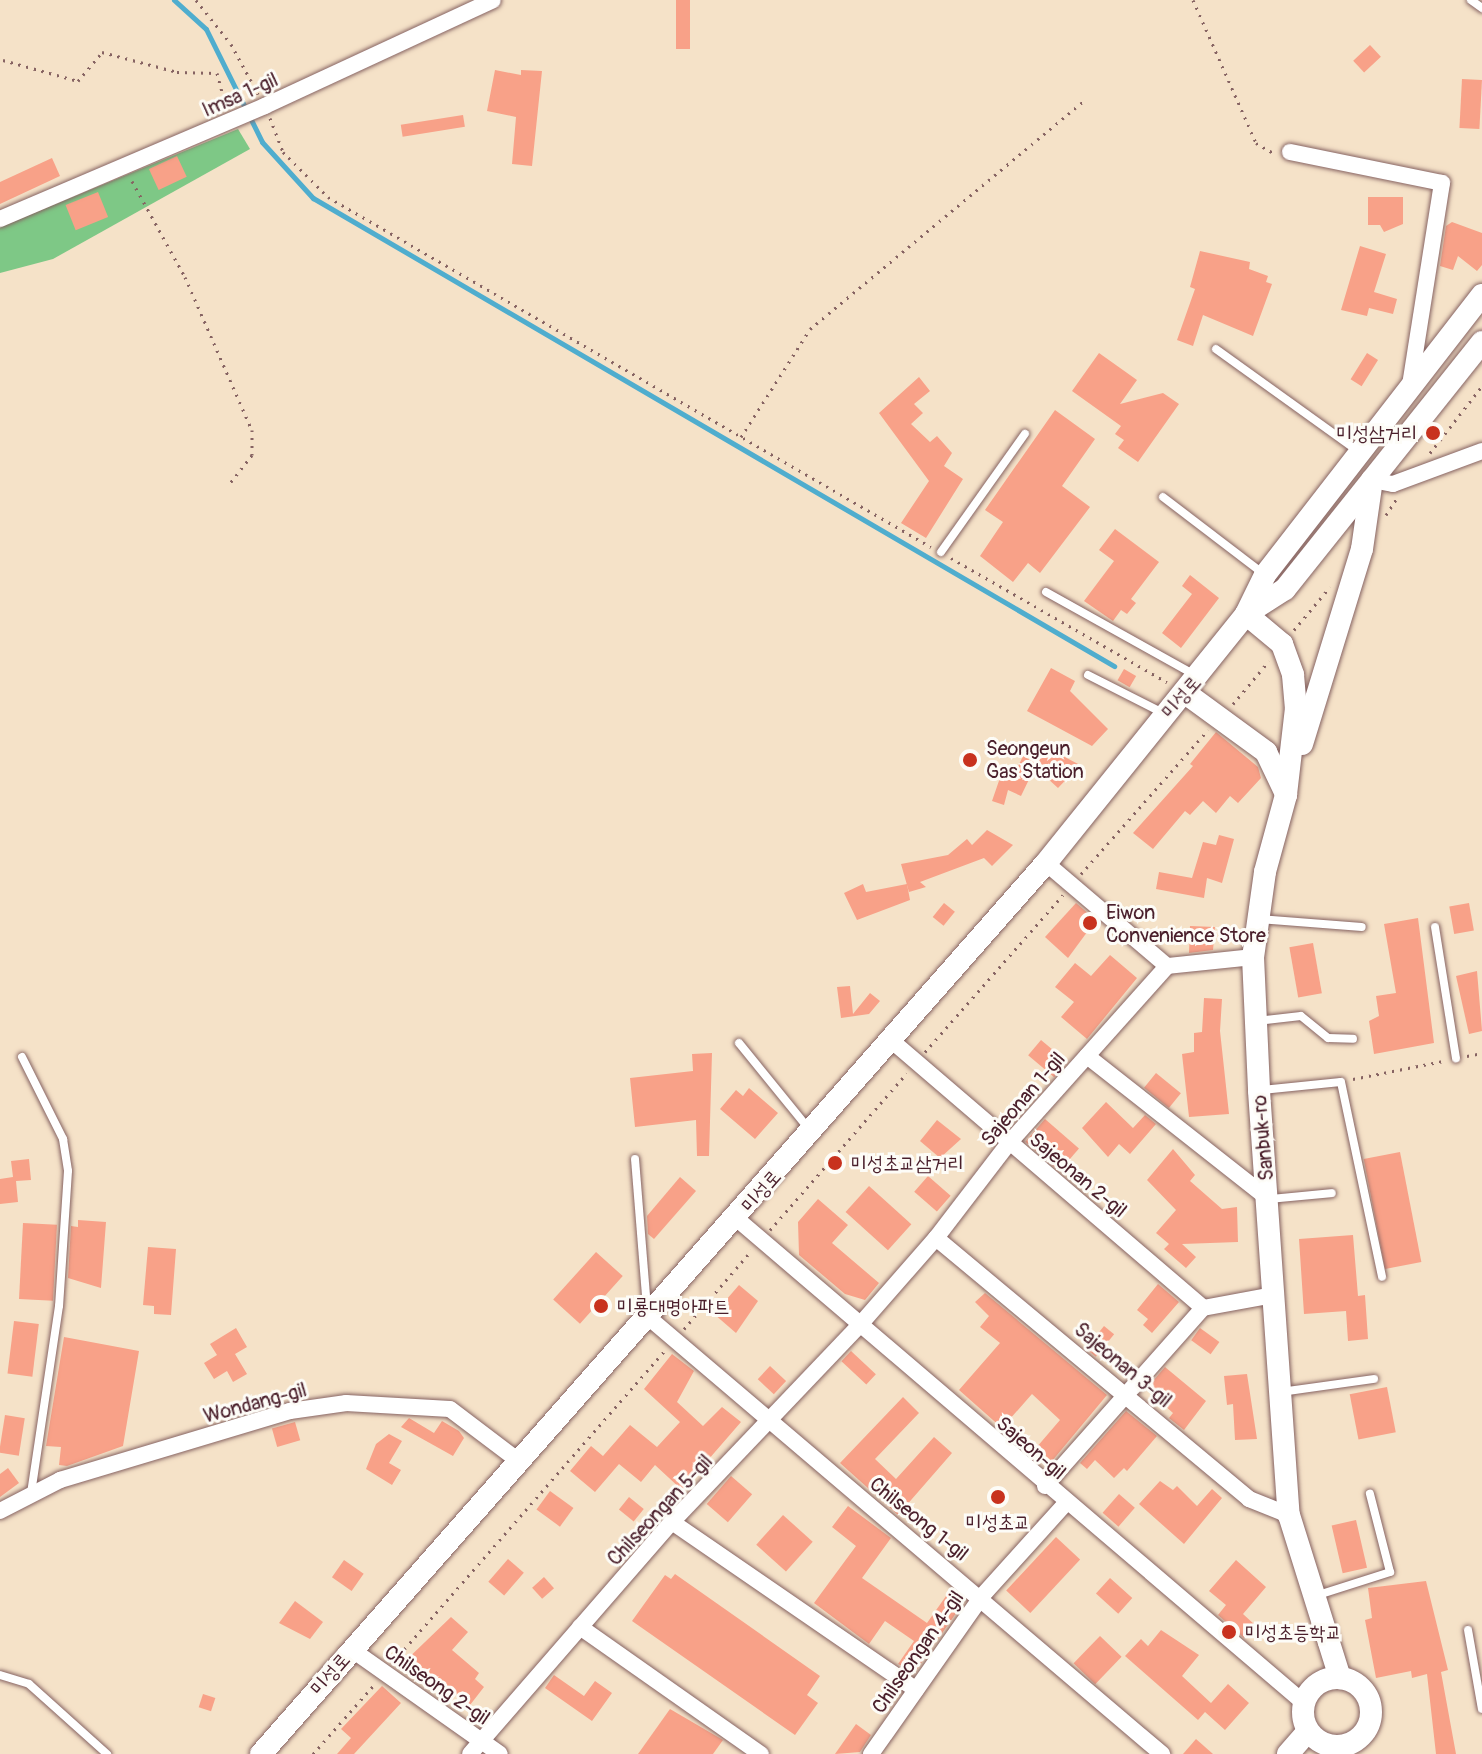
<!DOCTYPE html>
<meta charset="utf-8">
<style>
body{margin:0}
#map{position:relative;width:1482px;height:1754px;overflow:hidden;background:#f5e2c8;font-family:Pangolin,"Poor Story",sans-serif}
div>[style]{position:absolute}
.green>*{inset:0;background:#7ec886}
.stream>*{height:5px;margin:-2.5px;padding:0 2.5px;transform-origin:2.5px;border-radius:2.5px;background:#4fadce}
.building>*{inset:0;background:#f8a188;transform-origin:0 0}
.path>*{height:3px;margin-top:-1.5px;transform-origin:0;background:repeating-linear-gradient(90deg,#866362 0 2px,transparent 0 8px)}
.roads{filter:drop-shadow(0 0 2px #866362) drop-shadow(0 0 2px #866362)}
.lane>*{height:8px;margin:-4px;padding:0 4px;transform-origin:4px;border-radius:4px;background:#fff}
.street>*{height:16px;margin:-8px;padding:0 8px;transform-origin:8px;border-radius:8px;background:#fff}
.secondary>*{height:22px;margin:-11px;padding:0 11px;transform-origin:11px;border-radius:11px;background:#fff}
.secondary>.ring{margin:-11px;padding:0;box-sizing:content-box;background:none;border:22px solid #fff;border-radius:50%}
.dots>*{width:22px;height:22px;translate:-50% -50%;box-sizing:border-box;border:4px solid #fdfcf7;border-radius:50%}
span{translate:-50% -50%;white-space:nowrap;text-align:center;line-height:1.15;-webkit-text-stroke:6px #fdfcf7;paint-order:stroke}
.street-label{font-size:20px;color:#4a1f2b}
.poi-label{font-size:20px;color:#4a1f2b}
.right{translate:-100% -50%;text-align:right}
.left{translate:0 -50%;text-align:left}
</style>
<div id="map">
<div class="green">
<div style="clip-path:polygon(238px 129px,250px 149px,53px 259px,0 273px,0 227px)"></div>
</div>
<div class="stream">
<div style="left:174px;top:0;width:43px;rotate:42.2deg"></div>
<div style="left:206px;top:29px;width:126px;rotate:63.6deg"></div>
<div style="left:262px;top:142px;width:76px;rotate:47.7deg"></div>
<div style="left:313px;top:198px;width:928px;rotate:30.3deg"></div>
</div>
<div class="building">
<div style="left:676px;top:0;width:14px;height:49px"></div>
<div style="left:1370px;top:45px;width:16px;height:23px;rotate:47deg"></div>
<div style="clip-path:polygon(495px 70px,521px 75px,521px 70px,542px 71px,532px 166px,512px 164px,516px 117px,487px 111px)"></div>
<div style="left:1462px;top:79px;width:20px;height:49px;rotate:3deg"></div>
<div style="left:463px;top:115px;width:12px;height:63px;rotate:81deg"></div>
<div style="left:177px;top:156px;width:23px;height:31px;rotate:65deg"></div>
<div style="clip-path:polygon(52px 158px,60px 176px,0 204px,0 182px)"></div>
<div style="left:98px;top:192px;width:27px;height:35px;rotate:68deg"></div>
<div style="clip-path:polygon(1368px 197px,1403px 197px,1403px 224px,1384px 232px,1380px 225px,1368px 225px)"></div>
<div style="clip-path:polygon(1452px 222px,1482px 233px,1482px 265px,1477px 271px,1458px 256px,1453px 270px,1440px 266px,1446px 226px)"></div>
<div style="clip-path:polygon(1360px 246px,1386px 254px,1374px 292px,1397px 299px,1393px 314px,1369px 308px,1367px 316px,1341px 310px)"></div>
<div style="clip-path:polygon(1200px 251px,1250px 262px,1249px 269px,1268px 276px,1266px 282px,1272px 284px,1253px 336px,1203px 315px,1193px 346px,1177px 340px,1195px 289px,1190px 287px)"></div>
<div style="clip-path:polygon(1099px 353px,1137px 380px,1120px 404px,1163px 393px,1179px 404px,1138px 462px,1118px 448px,1124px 440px,1115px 434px,1121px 426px,1072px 391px)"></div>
<div style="left:1367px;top:353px;width:13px;height:31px;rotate:32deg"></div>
<div style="clip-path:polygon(919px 377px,930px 391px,914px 404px,923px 413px,911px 424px,930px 442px,937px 436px,952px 453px,944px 466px,963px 479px,926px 538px,901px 523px,929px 481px,879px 413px)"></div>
<div style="clip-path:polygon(1055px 410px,1095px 439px,1062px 486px,1090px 507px,1040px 573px,1028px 563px,1013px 582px,980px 556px,1003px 522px,985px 510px)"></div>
<div style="clip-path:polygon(1115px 529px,1159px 562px,1131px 599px,1136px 603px,1127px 614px,1121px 610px,1113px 621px,1084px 601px,1114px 561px,1099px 550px)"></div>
<div style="clip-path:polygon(1190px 575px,1219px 598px,1181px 648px,1162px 633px,1192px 594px,1182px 586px)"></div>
<div style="clip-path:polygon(1051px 668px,1075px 681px,1070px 691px,1108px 729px,1092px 746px,1027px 711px)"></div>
<div style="left:1124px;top:669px;width:14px;height:13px;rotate:30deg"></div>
<div style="clip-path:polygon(1216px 732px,1258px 767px,1261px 778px,1238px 803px,1230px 796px,1216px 813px,1203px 801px,1190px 815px,1185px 811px,1153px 849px,1133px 833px,1193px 766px,1190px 764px)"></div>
<div style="clip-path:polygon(1038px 743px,1080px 765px,1058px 788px,1035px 767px,1021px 796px,1008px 790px,1004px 805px,992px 801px,1002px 772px,1013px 777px,1023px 756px,1030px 760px)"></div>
<div style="clip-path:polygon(987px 830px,1013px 845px,992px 866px,984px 858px,920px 882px,926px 887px,909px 892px,901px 864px,948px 855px,967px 839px,972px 845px)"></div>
<div style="clip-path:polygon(1219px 835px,1234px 839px,1222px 883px,1207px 878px,1204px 898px,1156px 889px,1159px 872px,1192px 878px,1203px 842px,1216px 845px)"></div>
<div style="clip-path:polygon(863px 884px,866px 892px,907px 884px,910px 900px,857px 920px,844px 893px)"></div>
<div style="left:944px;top:903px;width:14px;height:18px;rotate:39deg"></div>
<div style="clip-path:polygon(1076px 903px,1096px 920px,1068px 958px,1045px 937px)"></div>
<div style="left:1469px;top:903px;width:28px;height:20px;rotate:80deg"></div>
<div style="clip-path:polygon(1418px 918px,1434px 1043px,1374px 1054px,1369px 1021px,1379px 1016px,1376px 996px,1396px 993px,1384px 924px)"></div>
<div style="clip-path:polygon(1190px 926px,1215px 927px,1213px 950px,1189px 953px)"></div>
<div style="left:1313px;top:943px;width:51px;height:24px;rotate:80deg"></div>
<div style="clip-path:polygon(1110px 955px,1137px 978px,1087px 1039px,1061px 1017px,1074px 1002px,1055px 987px,1075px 963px,1091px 976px)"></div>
<div style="clip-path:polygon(1477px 971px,1482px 1031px,1469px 1034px,1456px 976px)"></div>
<div style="clip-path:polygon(850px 986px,853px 1014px,870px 993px,880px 1001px,869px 1014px,841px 1018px,837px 987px)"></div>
<div style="clip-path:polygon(1204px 998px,1222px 999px,1220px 1031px,1229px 1114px,1189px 1117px,1182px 1054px,1194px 1052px,1194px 1033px,1202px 1032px)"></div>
<div style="left:1041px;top:1040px;width:34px;height:20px;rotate:40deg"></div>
<div style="clip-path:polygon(712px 1053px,709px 1156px,697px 1156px,696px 1120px,635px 1127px,630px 1078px,693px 1071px,692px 1054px)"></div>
<div style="left:1156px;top:1073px;width:32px;height:19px;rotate:39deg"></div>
<div style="clip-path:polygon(749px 1088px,778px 1113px,755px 1139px,720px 1109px,736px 1090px,743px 1096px)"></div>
<div style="clip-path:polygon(1106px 1102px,1133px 1128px,1145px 1115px,1156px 1124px,1130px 1154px,1119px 1144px,1108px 1157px,1082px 1128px)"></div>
<div style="left:1045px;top:1119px;width:45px;height:30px;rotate:41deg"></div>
<div style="clip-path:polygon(937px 1120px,961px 1139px,940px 1158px,920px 1141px)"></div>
<div style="clip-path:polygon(1173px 1149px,1195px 1175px,1190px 1181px,1222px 1209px,1237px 1207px,1238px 1242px,1182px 1244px,1196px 1257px,1186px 1268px,1164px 1249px,1169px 1244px,1156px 1233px,1176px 1210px,1147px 1180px)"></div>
<div style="left:1400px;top:1152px;width:112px;height:37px;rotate:79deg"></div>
<div style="clip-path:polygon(29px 1159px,31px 1180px,16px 1181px,18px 1202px,0 1204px,0 1179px,13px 1177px,11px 1161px)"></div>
<div style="left:928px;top:1176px;width:30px;height:21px;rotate:41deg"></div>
<div style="clip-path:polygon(680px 1177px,696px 1191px,654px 1239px,648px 1234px,647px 1216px)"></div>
<div style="left:869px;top:1186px;width:57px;height:35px;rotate:42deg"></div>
<div style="clip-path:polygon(818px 1199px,848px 1225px,832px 1243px,879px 1283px,865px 1300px,845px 1294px,799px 1255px,798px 1222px)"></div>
<div style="clip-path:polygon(78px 1220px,106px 1222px,101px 1288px,68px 1278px,71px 1226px,78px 1227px)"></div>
<div style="left:23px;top:1223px;width:34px;height:76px;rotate:3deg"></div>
<div style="clip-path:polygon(1353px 1235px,1358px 1296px,1365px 1295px,1368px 1339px,1348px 1341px,1346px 1311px,1304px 1314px,1299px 1239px)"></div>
<div style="clip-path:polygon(148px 1247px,176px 1249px,171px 1315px,154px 1314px,154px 1306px,143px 1305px)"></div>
<div style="left:596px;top:1252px;width:36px;height:64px;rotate:42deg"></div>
<div style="clip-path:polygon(1158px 1284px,1179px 1302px,1152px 1333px,1143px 1325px,1148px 1319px,1137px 1310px)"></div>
<div style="clip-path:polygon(739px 1285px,758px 1301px,736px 1333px,714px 1314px)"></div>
<div style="clip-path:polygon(985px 1293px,1107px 1395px,1052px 1461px,1036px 1448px,1060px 1420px,1032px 1394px,1002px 1428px,959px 1390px,1000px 1343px,980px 1327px,989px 1316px,975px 1302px)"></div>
<div style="left:14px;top:1321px;width:25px;height:53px;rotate:7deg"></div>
<div style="left:1104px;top:1326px;width:13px;height:29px;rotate:39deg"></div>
<div style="clip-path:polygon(236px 1328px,247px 1347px,235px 1354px,247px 1374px,233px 1382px,227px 1371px,214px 1379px,204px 1363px,217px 1355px,210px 1344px)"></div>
<div style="left:1200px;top:1328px;width:24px;height:15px;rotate:36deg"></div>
<div style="clip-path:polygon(64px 1337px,139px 1351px,123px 1446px,67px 1466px,59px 1465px,61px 1447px,46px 1446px)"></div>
<div style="left:851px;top:1351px;width:34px;height:14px;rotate:43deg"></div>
<div style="clip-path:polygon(672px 1354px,694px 1371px,677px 1402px,703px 1426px,722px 1407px,741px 1422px,682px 1490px,655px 1465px,641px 1482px,619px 1464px,595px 1492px,570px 1471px,591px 1446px,603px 1456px,630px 1425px,657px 1447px,680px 1422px,644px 1389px)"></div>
<div style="left:770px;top:1366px;width:22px;height:18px;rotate:43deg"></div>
<div style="clip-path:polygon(1165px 1367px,1206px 1401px,1184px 1430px,1169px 1418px,1173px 1413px,1146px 1389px)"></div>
<div style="clip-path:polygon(1247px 1374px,1257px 1439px,1235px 1440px,1233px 1404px,1227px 1405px,1224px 1376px)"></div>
<div style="left:1387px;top:1387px;width:46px;height:38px;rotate:79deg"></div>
<div style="clip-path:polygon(903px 1397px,919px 1413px,875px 1459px,896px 1479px,934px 1437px,952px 1453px,898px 1515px,840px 1463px)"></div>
<div style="clip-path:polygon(1126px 1411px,1157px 1436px,1127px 1471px,1124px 1468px,1114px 1478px,1095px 1460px,1087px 1469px,1080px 1463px)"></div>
<div style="left:5px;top:1415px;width:20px;height:38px;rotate:9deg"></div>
<div style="clip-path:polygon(409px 1418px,434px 1433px,442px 1421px,459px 1431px,464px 1438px,453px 1456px,401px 1427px)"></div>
<div style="left:295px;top:1422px;width:19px;height:24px;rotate:74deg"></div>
<div style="clip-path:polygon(389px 1434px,402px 1441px,389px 1463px,401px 1470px,392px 1485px,366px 1469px,376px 1444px)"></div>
<div style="clip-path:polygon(8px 1468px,19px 1483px,0 1497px,0 1474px)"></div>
<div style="left:731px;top:1476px;width:28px;height:37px;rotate:41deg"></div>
<div style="clip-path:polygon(1160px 1481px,1173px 1490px,1177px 1486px,1197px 1506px,1212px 1489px,1222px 1498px,1184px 1544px,1139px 1504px)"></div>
<div style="left:550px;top:1491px;width:29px;height:23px;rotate:36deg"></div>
<div style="left:1119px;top:1494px;width:21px;height:25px;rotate:41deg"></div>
<div style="left:629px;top:1497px;width:19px;height:16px;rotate:39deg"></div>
<div style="clip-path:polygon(848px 1506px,891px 1538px,862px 1578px,927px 1623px,951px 1589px,961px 1598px,961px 1606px,915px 1672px,898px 1664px,914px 1641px,885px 1621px,869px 1644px,814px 1603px,856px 1546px,832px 1527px)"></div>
<div style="left:783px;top:1515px;width:40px;height:40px;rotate:42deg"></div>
<div style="left:1356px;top:1520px;width:49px;height:25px;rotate:77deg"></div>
<div style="left:1056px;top:1537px;width:33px;height:73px;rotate:43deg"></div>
<div style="left:508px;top:1559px;width:21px;height:30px;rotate:41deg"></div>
<div style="left:344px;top:1560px;width:24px;height:21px;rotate:35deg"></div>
<div style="clip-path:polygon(1236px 1560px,1266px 1587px,1243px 1614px,1255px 1625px,1244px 1638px,1218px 1615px,1226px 1605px,1209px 1591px)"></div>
<div style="clip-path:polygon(675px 1574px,820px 1676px,807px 1695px,818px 1703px,795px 1735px,632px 1621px,665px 1575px,671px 1579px)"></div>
<div style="left:544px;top:1577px;width:15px;height:16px;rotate:48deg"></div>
<div style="left:1110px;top:1578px;width:30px;height:21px;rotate:42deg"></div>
<div style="clip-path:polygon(1426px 1581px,1448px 1670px,1441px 1672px,1456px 1754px,1436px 1754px,1427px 1674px,1412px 1678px,1411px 1671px,1376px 1678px,1365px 1620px,1372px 1618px,1368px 1588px)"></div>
<div style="clip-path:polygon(295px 1601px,323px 1622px,310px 1639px,279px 1623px)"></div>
<div style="clip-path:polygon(451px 1617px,468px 1632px,452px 1650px,479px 1673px,475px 1679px,484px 1687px,470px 1705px,448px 1686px,441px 1694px,399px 1667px)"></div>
<div style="clip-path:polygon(1161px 1630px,1199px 1655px,1182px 1676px,1211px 1703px,1228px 1684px,1249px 1703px,1225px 1730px,1205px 1712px,1198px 1720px,1125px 1656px,1141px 1639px,1148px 1646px)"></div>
<div style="left:1100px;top:1636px;width:30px;height:38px;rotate:44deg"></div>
<div style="clip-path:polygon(554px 1675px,584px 1696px,595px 1681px,612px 1693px,592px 1721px,545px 1688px)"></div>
<div style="clip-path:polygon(382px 1686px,401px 1703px,354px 1754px,337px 1754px,351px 1738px,341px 1729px)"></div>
<div style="left:203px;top:1694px;width:13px;height:14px;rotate:18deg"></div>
<div style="clip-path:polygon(670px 1709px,723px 1740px,713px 1754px,638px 1754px)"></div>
<div style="clip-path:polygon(856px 1724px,871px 1735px,860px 1752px,835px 1754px)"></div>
<div style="clip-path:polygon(1196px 1739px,1213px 1754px,1183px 1754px)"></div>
</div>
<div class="path">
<div style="left:196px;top:0;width:56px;rotate:51.5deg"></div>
<div style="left:231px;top:44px;width:57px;rotate:61.6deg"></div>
<div style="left:1193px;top:0;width:156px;rotate:66.2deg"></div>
<div style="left:1256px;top:143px;width:22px;rotate:30deg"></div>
<div style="left:3px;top:60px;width:78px;rotate:15.6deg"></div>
<div style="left:78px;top:81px;width:38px;rotate:-50deg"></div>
<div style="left:102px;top:52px;width:78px;rotate:14.9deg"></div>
<div style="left:177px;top:72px;width:40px;rotate:1.4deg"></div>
<div style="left:217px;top:73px;width:34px;rotate:75deg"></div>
<div style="left:270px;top:118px;width:36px;rotate:69deg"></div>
<div style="left:283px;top:152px;width:64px;rotate:45deg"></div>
<div style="left:328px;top:197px;width:697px;rotate:30.13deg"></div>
<div style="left:132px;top:181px;width:110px;rotate:61.1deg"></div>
<div style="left:185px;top:277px;width:167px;rotate:66.4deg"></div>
<div style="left:252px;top:430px;width:25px;rotate:90deg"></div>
<div style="left:252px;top:455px;width:37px;rotate:128deg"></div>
<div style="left:741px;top:437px;width:128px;rotate:-57.4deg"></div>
<div style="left:810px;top:329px;width:356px;rotate:-39.8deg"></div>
<div style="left:1430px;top:453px;width:85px;rotate:-52.2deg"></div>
<div style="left:1386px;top:515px;width:20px;rotate:-57deg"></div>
<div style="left:951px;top:558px;width:249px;rotate:29.9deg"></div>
<div style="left:1294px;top:630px;width:56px;rotate:-50.1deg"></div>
<div style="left:1233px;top:704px;width:56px;rotate:-50.1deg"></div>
<div style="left:1081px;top:874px;width:192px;rotate:-48.6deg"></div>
<div style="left:925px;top:1052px;width:209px;rotate:-48.7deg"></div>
<div style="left:1467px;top:1056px;width:15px;rotate:-11deg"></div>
<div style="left:1353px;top:1079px;width:92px;rotate:-11.3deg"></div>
<div style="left:770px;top:1230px;width:208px;rotate:-48.9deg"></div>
<div style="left:684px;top:1329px;width:104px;rotate:-49.3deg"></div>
<div style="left:394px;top:1661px;width:413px;rotate:-48.9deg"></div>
<div style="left:313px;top:1754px;width:92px;rotate:-48.5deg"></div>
</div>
<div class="roads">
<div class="lane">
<div style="left:1471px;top:0;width:14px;rotate:36deg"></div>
<div style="left:1216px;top:349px;width:175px;rotate:35.7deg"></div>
<div style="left:1163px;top:497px;width:128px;rotate:37.4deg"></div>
<div style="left:941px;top:552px;width:145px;rotate:-54.6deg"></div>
<div style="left:1046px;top:592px;width:171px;rotate:29.1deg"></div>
<div style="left:1088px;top:675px;width:86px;rotate:26.9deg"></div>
<div style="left:1259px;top:919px;width:103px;rotate:4.4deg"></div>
<div style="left:1435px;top:927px;width:133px;rotate:80.9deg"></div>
<div style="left:1257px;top:1021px;width:44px;rotate:-6.5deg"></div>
<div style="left:1301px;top:1016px;width:35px;rotate:39deg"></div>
<div style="left:1328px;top:1038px;width:25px;rotate:2deg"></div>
<div style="left:739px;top:1043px;width:111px;rotate:50.9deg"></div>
<div style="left:22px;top:1057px;width:92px;rotate:63.4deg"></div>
<div style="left:63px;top:1139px;width:32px;rotate:81deg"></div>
<div style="left:68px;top:1171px;width:135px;rotate:93.8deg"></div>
<div style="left:59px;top:1306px;width:189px;rotate:98.5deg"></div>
<div style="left:1262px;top:1090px;width:79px;rotate:-5.8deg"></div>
<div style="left:1341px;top:1082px;width:199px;rotate:78.1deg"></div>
<div style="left:635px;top:1159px;width:150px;rotate:85.4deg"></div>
<div style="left:1270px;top:1199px;width:62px;rotate:-5.5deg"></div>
<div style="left:1281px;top:1392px;width:94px;rotate:-8deg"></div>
<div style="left:1315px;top:1596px;width:79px;rotate:-17.7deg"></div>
<div style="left:1390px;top:1572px;width:81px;rotate:-104.4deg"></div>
<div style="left:1468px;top:1630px;width:80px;rotate:80deg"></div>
<div style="left:0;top:1675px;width:30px;rotate:17deg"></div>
<div style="left:29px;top:1684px;width:105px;rotate:41.9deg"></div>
</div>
<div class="street">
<div style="left:1290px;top:152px;width:155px;rotate:11.5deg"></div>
<div style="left:1442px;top:183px;width:205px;rotate:99deg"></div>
<div style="left:0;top:219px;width:288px;rotate:-23.1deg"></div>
<div style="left:265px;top:106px;width:251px;rotate:-24.9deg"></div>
<div style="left:1372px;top:480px;width:21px;rotate:11deg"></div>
<div style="left:1393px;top:484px;width:95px;rotate:-20.3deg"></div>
<div style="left:1046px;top:863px;width:159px;rotate:40.4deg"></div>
<div style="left:892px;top:1041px;width:410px;rotate:40.6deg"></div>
<div style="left:1087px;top:1056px;width:231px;rotate:38.2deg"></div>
<div style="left:737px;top:1219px;width:745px;rotate:40.48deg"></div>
<div style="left:936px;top:1238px;width:408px;rotate:39.8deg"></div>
<div style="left:1249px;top:1499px;width:43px;rotate:21.8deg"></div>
<div style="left:648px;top:1317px;width:675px;rotate:40.37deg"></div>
<div style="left:1045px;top:1486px;width:238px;rotate:-48.4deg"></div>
<div style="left:1203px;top:1308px;width:71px;rotate:-10.5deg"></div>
<div style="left:0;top:1511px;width:68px;rotate:-27.3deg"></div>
<div style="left:60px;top:1480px;width:240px;rotate:-16.7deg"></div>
<div style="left:290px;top:1411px;width:57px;rotate:-8.1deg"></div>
<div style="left:346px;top:1403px;width:104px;rotate:3.3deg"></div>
<div style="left:450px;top:1409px;width:83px;rotate:37.1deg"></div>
<div style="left:672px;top:1522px;width:296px;rotate:34.5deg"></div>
<div style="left:580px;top:1627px;width:221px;rotate:35.1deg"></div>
<div style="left:351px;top:1649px;width:182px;rotate:35.2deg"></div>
<div style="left:470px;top:1754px;width:308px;rotate:-49deg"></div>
<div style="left:672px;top:1522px;width:269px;rotate:-46.4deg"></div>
<div style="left:858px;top:1327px;width:118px;rotate:-48.8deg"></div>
<div style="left:936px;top:1238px;width:120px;rotate:-52.5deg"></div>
<div style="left:1009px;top:1143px;width:237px;rotate:-48.2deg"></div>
<div style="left:1167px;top:966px;width:86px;rotate:-6deg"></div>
<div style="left:871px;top:1754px;width:193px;rotate:-54.9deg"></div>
<div style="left:982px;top:1596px;width:124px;rotate:-47.9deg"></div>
</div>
<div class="secondary">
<div style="left:1482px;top:295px;width:354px;rotate:127.8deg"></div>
<div style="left:1265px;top:575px;width:43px;rotate:116deg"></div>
<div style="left:1246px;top:614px;width:46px;rotate:-32.7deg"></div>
<div style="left:1285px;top:589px;width:316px;rotate:-51.4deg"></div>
<div style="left:1184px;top:692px;width:102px;rotate:36.2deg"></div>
<div style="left:1266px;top:752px;width:47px;rotate:64.5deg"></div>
<div style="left:1302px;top:744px;width:204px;rotate:-72.9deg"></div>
<div style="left:1362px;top:549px;width:70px;rotate:-81.8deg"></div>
<div class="ring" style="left:1303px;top:1678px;width:46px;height:46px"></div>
<div style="left:261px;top:1754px;width:1187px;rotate:-48.62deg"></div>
<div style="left:1046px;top:863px;width:319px;rotate:-51.2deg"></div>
<div style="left:1246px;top:614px;width:47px;rotate:39.8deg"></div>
<div style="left:1282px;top:644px;width:33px;rotate:70deg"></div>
<div style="left:1293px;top:675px;width:33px;rotate:85deg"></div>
<div style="left:1296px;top:708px;width:88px;rotate:96.6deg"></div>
<div style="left:1286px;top:795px;width:80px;rotate:105.3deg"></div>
<div style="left:1265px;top:872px;width:86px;rotate:98deg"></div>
<div style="left:1253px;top:957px;width:134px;rotate:87.4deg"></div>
<div style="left:1259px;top:1091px;width:425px;rotate:86deg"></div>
<div style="left:1289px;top:1515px;width:171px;rotate:72.6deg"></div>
<div style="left:1288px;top:1754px;width:30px;rotate:-49deg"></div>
</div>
</div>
<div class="dots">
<div style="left:1433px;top:433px;background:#c8321e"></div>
<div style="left:970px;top:760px;background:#c8321e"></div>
<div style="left:1090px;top:923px;background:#c8321e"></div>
<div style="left:835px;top:1163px;background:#c8321e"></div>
<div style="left:601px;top:1306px;background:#c8321e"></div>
<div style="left:998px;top:1497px;background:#c8321e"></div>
<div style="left:1229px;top:1632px;background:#c8321e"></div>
</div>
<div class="street-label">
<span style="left:240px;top:95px;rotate:-24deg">Imsa 1-gil</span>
<span style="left:1181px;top:697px;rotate:-49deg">미성로</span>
<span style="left:1023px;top:1099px;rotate:-49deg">Sajeonan 1-gil</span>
<span style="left:1263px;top:1138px;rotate:-95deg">Sanbuk-ro</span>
<span style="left:1078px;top:1175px;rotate:40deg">Sajeonan 2-gil</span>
<span style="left:761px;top:1191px;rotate:-49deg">미성로</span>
<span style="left:1123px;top:1365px;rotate:40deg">Sajeonan 3-gil</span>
<span style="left:255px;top:1403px;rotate:-15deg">Wondang-gil</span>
<span style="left:1031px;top:1448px;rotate:41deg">Sajeon-gil</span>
<span style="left:660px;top:1510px;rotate:-47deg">Chilseongan 5-gil</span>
<span style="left:919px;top:1519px;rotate:39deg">Chilseong 1-gil</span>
<span style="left:918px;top:1652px;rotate:-55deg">Chilseongan 4-gil</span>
<span style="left:330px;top:1674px;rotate:-49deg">미성로</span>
<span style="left:437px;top:1685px;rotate:35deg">Chilseong 2-gil</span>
</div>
<div class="poi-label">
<span class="right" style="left:1417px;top:433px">미성삼거리</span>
<span class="left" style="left:986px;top:760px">Seongeun<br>Gas Station</span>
<span class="left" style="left:1106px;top:924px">Eiwon<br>Convenience Store</span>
<span class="left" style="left:851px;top:1163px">미성초교삼거리</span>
<span class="left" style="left:617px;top:1306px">미룡대명아파트</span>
<span style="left:998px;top:1522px">미성초교</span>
<span class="left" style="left:1245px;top:1632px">미성초등학교</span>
</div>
</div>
